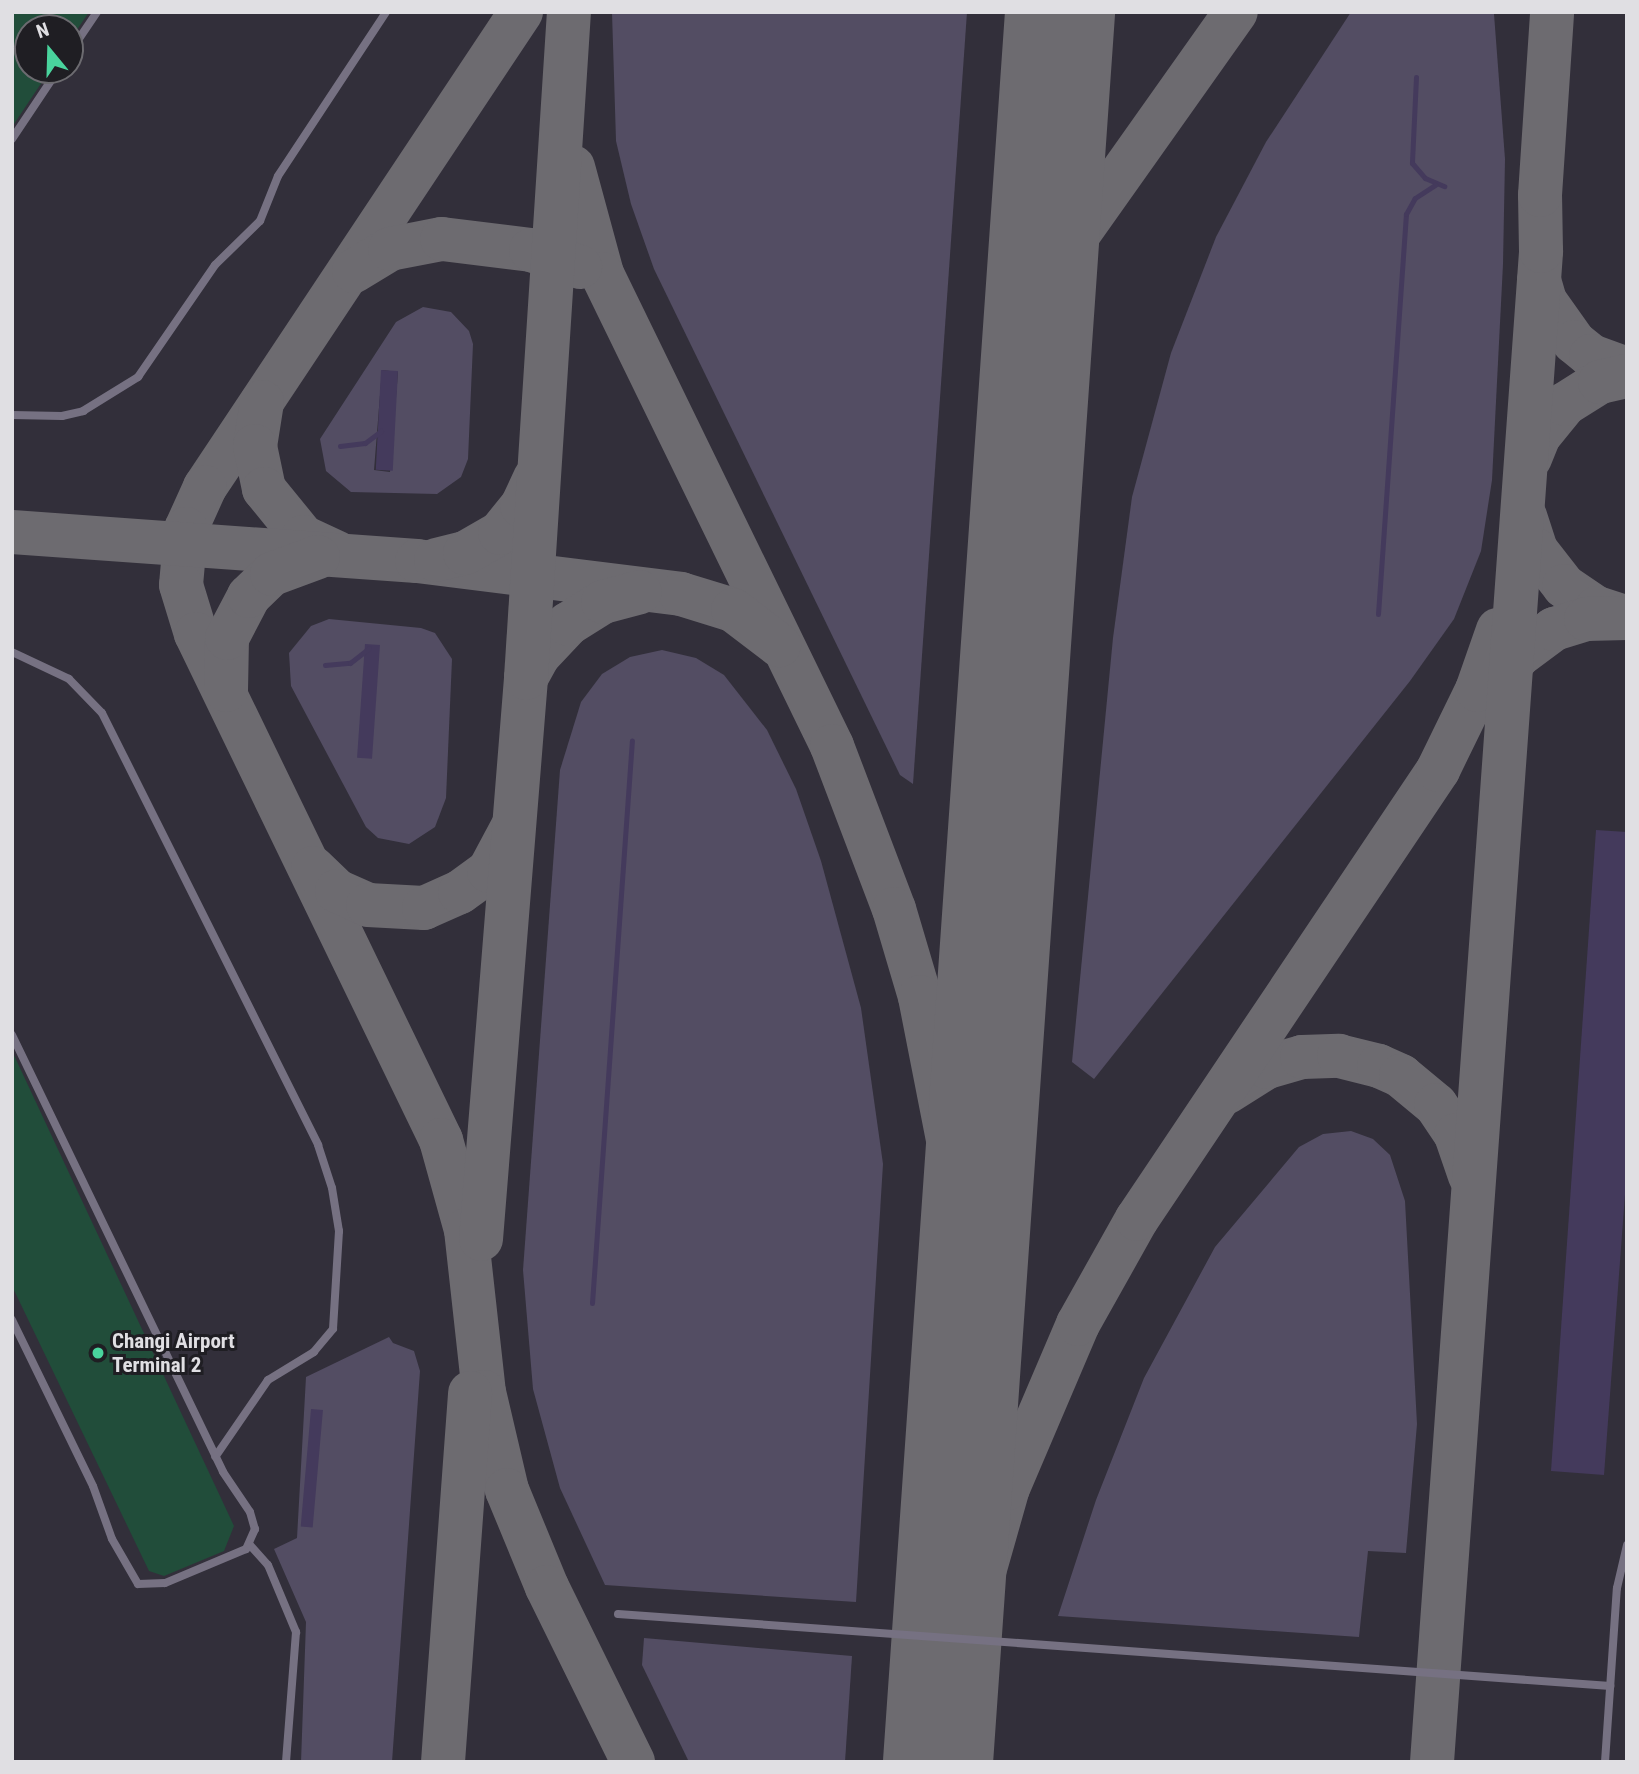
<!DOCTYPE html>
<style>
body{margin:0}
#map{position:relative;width:1639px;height:1774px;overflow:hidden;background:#29272d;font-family:"Roboto Condensed",sans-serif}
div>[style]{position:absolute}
.built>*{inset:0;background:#322f3a}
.green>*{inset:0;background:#534d63}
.water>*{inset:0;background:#443a5c;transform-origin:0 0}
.stream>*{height:5px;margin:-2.5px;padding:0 2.5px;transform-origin:2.5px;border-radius:2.5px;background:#443a5c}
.taxiway>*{height:44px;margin:-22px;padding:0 22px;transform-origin:22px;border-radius:22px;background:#6d6b70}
.runway>*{height:110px;margin:-55px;padding:0 55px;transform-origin:55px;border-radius:55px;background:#6d6b70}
.building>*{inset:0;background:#214d3a}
.service>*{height:8px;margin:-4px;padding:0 4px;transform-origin:4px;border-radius:4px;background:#767182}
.dots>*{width:19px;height:19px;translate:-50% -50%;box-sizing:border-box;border:4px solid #1f1e23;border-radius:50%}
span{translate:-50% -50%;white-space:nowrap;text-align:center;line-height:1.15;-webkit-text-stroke:6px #1f1e23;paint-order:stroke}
.poi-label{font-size:21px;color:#e0dfe3;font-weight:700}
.left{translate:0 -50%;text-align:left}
.frame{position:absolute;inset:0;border:14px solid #e0dfe3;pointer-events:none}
.north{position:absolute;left:14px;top:14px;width:70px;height:70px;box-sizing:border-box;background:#1f1e23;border:2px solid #6c6b70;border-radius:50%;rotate:341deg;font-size:19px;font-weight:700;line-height:28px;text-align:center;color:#e0dfe3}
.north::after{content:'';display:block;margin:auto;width:24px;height:32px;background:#49d49d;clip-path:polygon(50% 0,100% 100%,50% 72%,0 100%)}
</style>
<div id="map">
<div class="built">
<div style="clip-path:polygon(evenodd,12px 12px,1627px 12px,1627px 1762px,12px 1762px,12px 12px,28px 28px,70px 28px,70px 70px,28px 70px,28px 28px)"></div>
</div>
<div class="green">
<div style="clip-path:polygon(612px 12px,967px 12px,913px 784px,900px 775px,654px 269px,631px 204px,616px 141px)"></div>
<div style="clip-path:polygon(1351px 12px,1494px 14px,1505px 159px,1503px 264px,1492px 480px,1481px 551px,1454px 619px,1410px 681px,1094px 1079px,1072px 1062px,1113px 638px,1132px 497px,1171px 353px,1216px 237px,1266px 142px)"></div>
<div style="clip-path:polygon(evenodd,423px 307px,451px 312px,469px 331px,473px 344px,468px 459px,461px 477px,437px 494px,351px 492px,326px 471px,320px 439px,396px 322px,423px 307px,382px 370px,398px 372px,390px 472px,374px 470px,382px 370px)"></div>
<div style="clip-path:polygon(329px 619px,421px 628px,435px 633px,452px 659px,446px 798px,435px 827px,409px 844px,378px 838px,366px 827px,291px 686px,289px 653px,311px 626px)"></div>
<div style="clip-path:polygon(662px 650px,696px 658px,724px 675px,767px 730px,796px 789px,821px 861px,861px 1008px,883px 1164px,856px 1602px,605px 1585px,560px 1488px,533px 1389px,523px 1270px,560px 770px,581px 702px,602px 674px,630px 657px)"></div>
<div style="clip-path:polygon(1351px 1131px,1373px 1139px,1390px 1155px,1405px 1201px,1417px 1424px,1406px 1553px,1368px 1551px,1359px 1637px,1058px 1616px,1096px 1500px,1144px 1378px,1215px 1247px,1299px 1147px,1323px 1134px)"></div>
<div style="clip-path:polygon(389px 1337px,393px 1343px,414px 1351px,420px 1371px,392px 1762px,301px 1762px,306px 1622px,274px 1549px,297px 1538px,306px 1377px)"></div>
<div style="clip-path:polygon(644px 1638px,852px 1656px,845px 1762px,689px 1762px,642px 1665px)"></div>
</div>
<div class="water">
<div style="left:381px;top:370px;width:17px;height:100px;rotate:3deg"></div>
<div style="left:365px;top:644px;width:15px;height:114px;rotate:4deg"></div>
<div style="clip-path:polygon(1596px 830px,1627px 832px,1627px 1168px,1604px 1475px,1551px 1471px)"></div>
<div style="left:311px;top:1409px;width:12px;height:118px;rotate:5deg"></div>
</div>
<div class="stream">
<div style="left:1416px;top:77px;width:86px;rotate:92.7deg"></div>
<div style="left:1412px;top:163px;width:20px;rotate:49deg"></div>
<div style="left:1425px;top:178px;width:21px;rotate:23deg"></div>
<div style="left:340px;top:446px;width:25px;rotate:-7deg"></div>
<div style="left:365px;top:443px;width:20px;rotate:-37deg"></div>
<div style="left:1378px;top:614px;width:401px;rotate:-86deg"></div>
<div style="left:1406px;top:214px;width:18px;rotate:-61deg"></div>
<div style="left:1415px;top:198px;width:24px;rotate:-33deg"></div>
<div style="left:325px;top:665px;width:25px;rotate:-5deg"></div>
<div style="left:350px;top:663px;width:24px;rotate:-38deg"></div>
<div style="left:592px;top:1303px;width:564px;rotate:-85.94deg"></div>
</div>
<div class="taxiway">
<div style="left:521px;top:12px;width:571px;rotate:123.63deg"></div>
<div style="left:205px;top:487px;width:46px;rotate:114.3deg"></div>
<div style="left:186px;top:529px;width:56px;rotate:95.1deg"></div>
<div style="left:181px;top:585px;width:51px;rotate:73deg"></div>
<div style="left:196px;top:634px;width:562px;rotate:64.16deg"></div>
<div style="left:441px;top:1140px;width:93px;rotate:74.5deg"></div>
<div style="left:466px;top:1230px;width:163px;rotate:83.7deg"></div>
<div style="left:484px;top:1392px;width:101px;rotate:76.8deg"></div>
<div style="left:507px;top:1490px;width:105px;rotate:67.6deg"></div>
<div style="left:547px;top:1587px;width:195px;rotate:63.8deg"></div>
<div style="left:573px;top:167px;width:111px;rotate:74.8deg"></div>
<div style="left:602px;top:274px;width:525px;rotate:64.02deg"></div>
<div style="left:832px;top:746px;width:174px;rotate:69.2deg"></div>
<div style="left:894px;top:909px;width:92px;rotate:73.5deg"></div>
<div style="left:920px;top:997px;width:166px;rotate:78.9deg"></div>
<div style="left:952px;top:1160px;width:239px;rotate:87.4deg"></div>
<div style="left:354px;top:271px;width:42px;rotate:-31.4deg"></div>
<div style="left:390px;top:249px;width:53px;rotate:-10.9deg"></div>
<div style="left:442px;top:239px;width:90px;rotate:7deg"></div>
<div style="left:531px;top:250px;width:52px;rotate:19.1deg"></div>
<div style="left:1539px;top:280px;width:22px;rotate:74deg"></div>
<div style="left:1545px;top:301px;width:50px;rotate:54.7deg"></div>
<div style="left:1574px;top:342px;width:22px;rotate:39deg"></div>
<div style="left:1591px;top:356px;width:38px;rotate:20deg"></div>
<div style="left:1041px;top:287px;width:337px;rotate:-54.7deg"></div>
<div style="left:262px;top:402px;width:45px;rotate:99deg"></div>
<div style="left:255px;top:446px;width:44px;rotate:78.2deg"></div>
<div style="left:264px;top:489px;width:62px;rotate:50.9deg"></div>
<div style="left:303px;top:537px;width:38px;rotate:25deg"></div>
<div style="left:1530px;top:458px;width:24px;rotate:-68deg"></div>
<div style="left:1539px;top:436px;width:41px;rotate:-50.9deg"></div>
<div style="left:1565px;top:404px;width:41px;rotate:-32.2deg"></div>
<div style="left:1600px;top:382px;width:28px;rotate:-13deg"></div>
<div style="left:1525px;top:516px;width:36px;rotate:72deg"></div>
<div style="left:1536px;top:550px;width:46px;rotate:52.1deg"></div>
<div style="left:1564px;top:586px;width:40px;rotate:34deg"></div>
<div style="left:1597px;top:608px;width:29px;rotate:18deg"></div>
<div style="left:12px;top:532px;width:406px;rotate:4.1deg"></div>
<div style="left:417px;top:561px;width:266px;rotate:7.1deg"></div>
<div style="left:681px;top:594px;width:54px;rotate:17.1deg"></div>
<div style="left:733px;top:610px;width:58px;rotate:37.3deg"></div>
<div style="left:436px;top:560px;width:30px;rotate:-14deg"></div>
<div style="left:465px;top:553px;width:40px;rotate:-29.7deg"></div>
<div style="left:500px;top:533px;width:35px;rotate:-51deg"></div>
<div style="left:522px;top:506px;width:31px;rotate:-65deg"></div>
<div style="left:1502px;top:676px;width:27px;rotate:-51deg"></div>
<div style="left:1519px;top:655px;width:44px;rotate:-36.6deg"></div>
<div style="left:1554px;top:629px;width:34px;rotate:-17deg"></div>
<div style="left:1586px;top:619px;width:41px;rotate:-1.4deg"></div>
<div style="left:526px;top:678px;width:25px;rotate:-61deg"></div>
<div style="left:538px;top:656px;width:44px;rotate:-46.8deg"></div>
<div style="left:568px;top:624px;width:41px;rotate:-32.2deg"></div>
<div style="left:603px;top:602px;width:38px;rotate:-15deg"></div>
<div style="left:226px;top:690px;width:52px;rotate:-88.9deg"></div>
<div style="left:227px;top:638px;width:47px;rotate:-62.4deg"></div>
<div style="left:249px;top:596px;width:32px;rotate:-44deg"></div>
<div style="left:272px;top:574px;width:49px;rotate:-20.3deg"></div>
<div style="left:313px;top:868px;width:33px;rotate:44deg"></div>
<div style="left:337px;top:891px;width:34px;rotate:24deg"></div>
<div style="left:368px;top:905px;width:56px;rotate:3.1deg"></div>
<div style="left:424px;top:908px;width:39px;rotate:-24deg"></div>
<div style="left:460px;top:892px;width:36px;rotate:-36deg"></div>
<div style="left:489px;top:871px;width:49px;rotate:-61.9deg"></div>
<div style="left:1227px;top:1092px;width:47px;rotate:-32deg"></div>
<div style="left:1267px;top:1067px;width:36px;rotate:-16deg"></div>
<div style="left:1302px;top:1057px;width:37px;rotate:-2deg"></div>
<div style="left:1339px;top:1056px;width:41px;rotate:14deg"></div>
<div style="left:1379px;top:1066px;width:24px;rotate:24deg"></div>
<div style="left:1401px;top:1076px;width:45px;rotate:39.6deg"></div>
<div style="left:1436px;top:1105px;width:36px;rotate:56deg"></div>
<div style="left:1456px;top:1135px;width:43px;rotate:71.1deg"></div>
<div style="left:481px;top:1239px;width:563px;rotate:-85.41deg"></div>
<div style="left:526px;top:678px;width:667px;rotate:-86.31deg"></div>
<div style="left:941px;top:1723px;width:244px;rotate:-74.1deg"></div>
<div style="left:1008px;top:1488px;width:178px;rotate:-66.9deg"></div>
<div style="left:1078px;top:1324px;width:120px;rotate:-60.7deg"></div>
<div style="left:1137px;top:1219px;width:541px;rotate:-56.16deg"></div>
<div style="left:1438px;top:770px;width:89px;rotate:-64deg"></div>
<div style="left:1477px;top:690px;width:64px;rotate:-70.7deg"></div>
<div style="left:443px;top:1762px;width:370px;rotate:-85.8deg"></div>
<div style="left:1432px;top:1762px;width:1515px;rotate:-85.87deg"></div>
<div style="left:1541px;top:251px;width:56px;rotate:-91deg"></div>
<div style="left:1540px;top:195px;width:183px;rotate:-86.2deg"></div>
</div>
<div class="runway">
<div style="left:938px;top:1762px;width:1754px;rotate:-86.01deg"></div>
</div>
<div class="building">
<div style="clip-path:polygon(12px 12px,89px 12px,70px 40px,70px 28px,28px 28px,28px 70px,50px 70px,12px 127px)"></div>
<div style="clip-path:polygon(12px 1051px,234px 1526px,224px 1551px,164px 1576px,149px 1571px,12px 1286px)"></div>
</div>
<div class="service">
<div style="left:70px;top:52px;width:48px;rotate:-56deg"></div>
<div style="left:12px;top:139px;width:83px;rotate:-56.3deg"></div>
<div style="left:12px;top:415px;width:50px;rotate:1.1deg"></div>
<div style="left:62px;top:416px;width:22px;rotate:-13deg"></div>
<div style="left:83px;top:411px;width:65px;rotate:-31.7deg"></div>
<div style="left:138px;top:377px;width:136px;rotate:-55.5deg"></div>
<div style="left:215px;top:265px;width:63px;rotate:-44.4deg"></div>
<div style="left:260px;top:221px;width:48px;rotate:-68.2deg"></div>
<div style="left:278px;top:176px;width:196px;rotate:-56.6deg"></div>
<div style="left:12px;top:652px;width:63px;rotate:25.3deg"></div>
<div style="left:69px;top:679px;width:47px;rotate:45.9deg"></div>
<div style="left:102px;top:713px;width:483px;rotate:63.4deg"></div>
<div style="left:318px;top:1145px;width:45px;rotate:72deg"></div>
<div style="left:332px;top:1188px;width:44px;rotate:80.8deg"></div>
<div style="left:339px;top:1231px;width:98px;rotate:93.5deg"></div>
<div style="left:333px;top:1329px;width:30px;rotate:130deg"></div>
<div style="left:314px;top:1352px;width:54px;rotate:148.7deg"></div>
<div style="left:268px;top:1380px;width:93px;rotate:124.5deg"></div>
<div style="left:12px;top:1035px;width:485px;rotate:64.2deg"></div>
<div style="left:223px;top:1472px;width:48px;rotate:56deg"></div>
<div style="left:250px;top:1512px;width:18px;rotate:74deg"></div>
<div style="left:255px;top:1529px;width:22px;rotate:114deg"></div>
<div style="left:246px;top:1549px;width:88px;rotate:157.2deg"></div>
<div style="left:165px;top:1583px;width:27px;rotate:178deg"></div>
<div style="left:138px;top:1584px;width:52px;rotate:-120deg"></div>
<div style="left:112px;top:1539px;width:56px;rotate:-109.7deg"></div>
<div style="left:93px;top:1486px;width:185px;rotate:-116deg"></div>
<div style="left:249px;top:1544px;width:28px;rotate:48deg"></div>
<div style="left:268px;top:1565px;width:73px;rotate:67.3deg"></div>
<div style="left:296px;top:1632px;width:130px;rotate:94.4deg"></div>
<div style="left:618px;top:1614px;width:995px;rotate:4.15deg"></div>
<div style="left:1605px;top:1762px;width:174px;rotate:-86.1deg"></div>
<div style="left:1617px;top:1588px;width:44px;rotate:-76.9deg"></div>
</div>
<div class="dots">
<div style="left:98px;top:1353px;background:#49d49d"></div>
</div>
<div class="poi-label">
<span class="left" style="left:112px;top:1353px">Changi Airport<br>Terminal 2</span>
</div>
<div class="frame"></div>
<div class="north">N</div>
</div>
